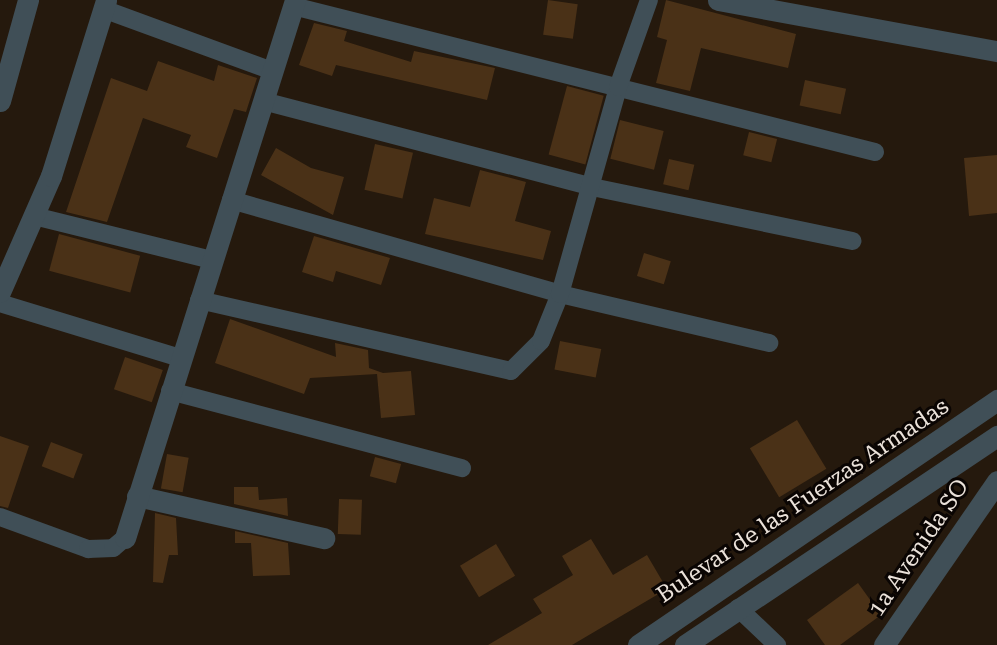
<!DOCTYPE html>
<style>
body{margin:0}
#map{position:relative;width:997px;height:645px;overflow:hidden;background:#25190d;font-family:"Roboto Serif",serif}
div>[style]{position:absolute}
.building>*{inset:0;background:#4a3117;transform-origin:0 0}
.service>*{height:18px;margin:-9px;padding:0 9px;transform-origin:9px;border-radius:9px;background:#404f57}
.minor>*{height:21px;margin:-10.5px;padding:0 10.5px;transform-origin:10.5px;border-radius:10.5px;background:#404f57}
.tertiary>*{height:21px;margin:-10.5px;padding:0 10.5px;transform-origin:10.5px;border-radius:10.5px;background:#404f57}
span{translate:-50% -50%;white-space:nowrap;text-align:center;line-height:1.15;-webkit-text-stroke:6px #0a0503;paint-order:stroke}
.street-label{font-size:23px;color:#ebe2da}
</style>
<div id="map">
<div class="building">
<div style="left:548px;top:0;width:30px;height:35px;rotate:8deg"></div>
<div style="clip-path:polygon(666px 0,796px 34px,788px 68px,701px 48px,690px 91px,656px 83px,667px 40px,657px 37px)"></div>
<div style="clip-path:polygon(314px 23px,347px 31px,344px 41px,411px 62px,414px 51px,495px 68px,487px 100px,336px 65px,332px 76px,299px 65px)"></div>
<div style="clip-path:polygon(158px 61px,214px 81px,218px 65px,257px 78px,246px 112px,234px 109px,217px 158px,186px 147px,191px 135px,143px 118px,107px 222px,66px 212px,111px 78px,147px 91px)"></div>
<div style="left:805px;top:80px;width:42px;height:26px;rotate:12deg"></div>
<div style="left:567px;top:86px;width:38px;height:71px;rotate:15deg"></div>
<div style="left:620px;top:120px;width:45px;height:40px;rotate:14deg"></div>
<div style="left:749px;top:132px;width:29px;height:24px;rotate:14deg"></div>
<div style="left:375px;top:144px;width:39px;height:47px;rotate:13deg"></div>
<div style="clip-path:polygon(276px 148px,311px 168px,344px 177px,333px 215px,261px 175px)"></div>
<div style="clip-path:polygon(997px 155px,997px 213px,969px 216px,964px 158px)"></div>
<div style="left:669px;top:159px;width:26px;height:26px;rotate:13deg"></div>
<div style="clip-path:polygon(480px 170px,526px 182px,515px 221px,551px 231px,543px 260px,425px 234px,434px 198px,470px 207px)"></div>
<div style="left:59px;top:234px;width:84px;height:38px;rotate:15deg"></div>
<div style="clip-path:polygon(314px 236px,390px 258px,381px 285px,336px 271px,333px 282px,302px 272px)"></div>
<div style="left:644px;top:253px;width:28px;height:24px;rotate:17deg"></div>
<div style="clip-path:polygon(230px 319px,336px 357px,335px 343px,368px 350px,369px 368px,383px 373px,411px 371px,415px 415px,381px 418px,377px 374px,310px 378px,304px 394px,215px 363px)"></div>
<div style="left:560px;top:341px;width:42px;height:29px;rotate:11deg"></div>
<div style="left:125px;top:357px;width:40px;height:34px;rotate:19deg"></div>
<div style="left:797px;top:420px;width:57px;height:55px;rotate:59deg"></div>
<div style="clip-path:polygon(0 436px,29px 446px,8px 508px,0 506px)"></div>
<div style="left:51px;top:442px;width:34px;height:26px;rotate:21deg"></div>
<div style="left:167px;top:454px;width:22px;height:35px;rotate:10deg"></div>
<div style="left:375px;top:457px;width:27px;height:20px;rotate:15deg"></div>
<div style="clip-path:polygon(234px 487px,258px 487px,259px 500px,287px 498px,288px 516px,234px 504px)"></div>
<div style="left:339px;top:499px;width:23px;height:35px;rotate:2deg"></div>
<div style="clip-path:polygon(155px 513px,176px 518px,178px 555px,169px 555px,163px 583px,153px 582px)"></div>
<div style="clip-path:polygon(235px 531px,288px 543px,290px 575px,253px 576px,251px 543px,235px 543px)"></div>
<div style="clip-path:polygon(591px 539px,613px 575px,647px 555px,667px 589px,572px 645px,488px 645px,542px 613px,533px 599px,573px 575px,562px 556px)"></div>
<div style="left:496px;top:544px;width:37px;height:42px;rotate:59deg"></div>
<div style="clip-path:polygon(858px 583px,881px 615px,840px 645px,825px 645px,807px 620px)"></div>
</div>
<div class="service">
<div style="left:293px;top:6px;width:600px;rotate:14.08deg"></div>
<div style="left:103px;top:9px;width:180px;rotate:20.1deg"></div>
<div style="left:263px;top:101px;width:340px;rotate:14.6deg"></div>
<div style="left:592px;top:187px;width:266px;rotate:11.7deg"></div>
<div style="left:231px;top:200px;width:342px;rotate:15.9deg"></div>
<div style="left:560px;top:294px;width:215px;rotate:13.2deg"></div>
<div style="left:34px;top:216px;width:183px;rotate:13.9deg"></div>
<div style="left:199px;top:300px;width:320px;rotate:12.8deg"></div>
<div style="left:511px;top:371px;width:42px;rotate:-45deg"></div>
<div style="left:541px;top:341px;width:51px;rotate:-68deg"></div>
<div style="left:560px;top:294px;width:215px;rotate:-74.3deg"></div>
<div style="left:618px;top:87px;width:92px;rotate:-70.4deg"></div>
<div style="left:0;top:303px;width:188px;rotate:17deg"></div>
<div style="left:170px;top:391px;width:302px;rotate:14.8deg"></div>
<div style="left:0;top:517px;width:94px;rotate:20deg"></div>
<div style="left:88px;top:549px;width:25px;rotate:-2deg"></div>
<div style="left:113px;top:548px;width:16px;rotate:-40deg"></div>
<div style="left:738px;top:608px;width:54px;rotate:43.5deg"></div>
</div>
<div class="minor">
<div style="left:718px;top:0;width:284px;rotate:10.4deg"></div>
<div style="left:0;top:101px;width:105px;rotate:-74.5deg"></div>
<div style="left:0;top:292px;width:127px;rotate:-66.3deg"></div>
<div style="left:51px;top:176px;width:184px;rotate:-72.6deg"></div>
<div style="left:137px;top:496px;width:192px;rotate:12.7deg"></div>
<div style="left:125px;top:538px;width:564px;rotate:-72.46deg"></div>
<div style="left:884px;top:645px;width:199px;rotate:-55.4deg"></div>
</div>
<div class="tertiary">
<div style="left:638px;top:645px;width:435px;rotate:-34.3deg"></div>
<div style="left:685px;top:645px;width:376px;rotate:-33.8deg"></div>
</div>
<div class="street-label">
<span style="left:803px;top:501px;rotate:-34deg">Bulevar de las Fuerzas Armadas</span>
<span style="left:919px;top:548px;rotate:-56deg">1a Avenida SO</span>
</div>
</div>
